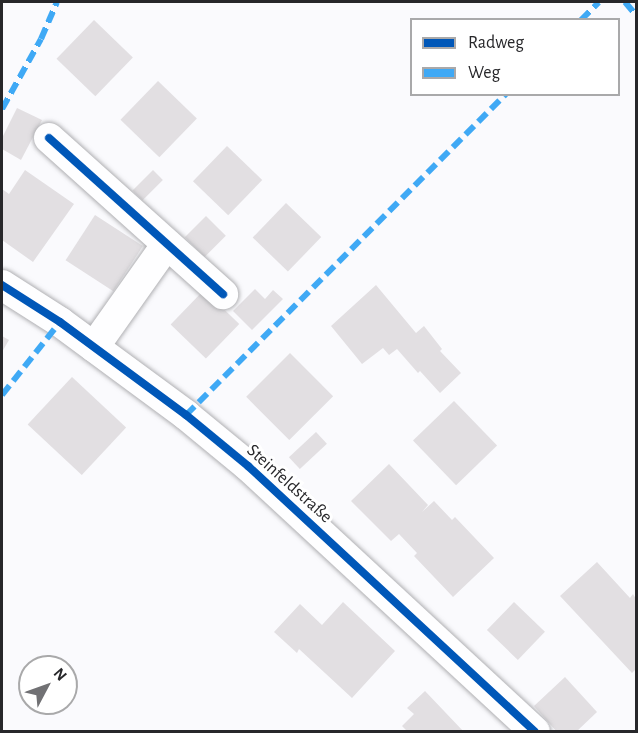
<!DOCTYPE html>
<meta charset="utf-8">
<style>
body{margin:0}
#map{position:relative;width:638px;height:733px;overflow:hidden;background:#fafafd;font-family:"Alegreya Sans",sans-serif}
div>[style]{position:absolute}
.building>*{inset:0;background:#e2dfe2;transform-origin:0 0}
.roads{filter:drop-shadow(0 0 2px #b0b0b3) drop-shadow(0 0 2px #b0b0b3)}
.street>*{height:30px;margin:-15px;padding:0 15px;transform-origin:15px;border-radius:15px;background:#fefeff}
.quiet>*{height:6px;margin-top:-3px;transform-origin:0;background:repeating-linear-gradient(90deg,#3fa9f5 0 12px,transparent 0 18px)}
.cycleway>*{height:8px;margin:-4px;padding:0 4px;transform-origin:4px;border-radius:4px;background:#0057b8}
span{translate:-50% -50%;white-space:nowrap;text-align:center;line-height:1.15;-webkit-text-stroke:6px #fff;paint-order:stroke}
.street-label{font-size:18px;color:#27272a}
.frame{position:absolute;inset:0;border:3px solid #27272a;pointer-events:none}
.legend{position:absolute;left:410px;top:18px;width:210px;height:78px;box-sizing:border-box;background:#fff;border:2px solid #a9a9aa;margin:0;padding:8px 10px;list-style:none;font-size:18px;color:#27272a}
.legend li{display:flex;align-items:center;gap:12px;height:30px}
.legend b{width:30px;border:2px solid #a9a9aa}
.north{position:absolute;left:18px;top:655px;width:60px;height:60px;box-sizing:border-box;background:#fff;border:2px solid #a9a9aa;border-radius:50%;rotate:49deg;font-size:16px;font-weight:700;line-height:24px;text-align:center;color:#27272a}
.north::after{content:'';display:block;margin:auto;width:21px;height:27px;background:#717174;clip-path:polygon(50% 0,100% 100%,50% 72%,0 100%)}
</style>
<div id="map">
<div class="building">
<div style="left:94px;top:20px;width:54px;height:54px;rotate:44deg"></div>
<div style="left:158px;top:81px;width:54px;height:54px;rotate:44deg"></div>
<div style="clip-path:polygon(17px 108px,42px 120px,21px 160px,2px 149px,2px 138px)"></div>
<div style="left:227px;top:146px;width:49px;height:49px;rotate:44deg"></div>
<div style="clip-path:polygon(25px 170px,74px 204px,33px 262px,2px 240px,2px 189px,9px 194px)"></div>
<div style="left:153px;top:170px;width:14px;height:29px;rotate:45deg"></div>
<div style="left:286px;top:203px;width:49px;height:48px;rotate:44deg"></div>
<div style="left:95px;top:215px;width:57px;height:54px;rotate:33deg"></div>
<div style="left:206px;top:216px;width:28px;height:30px;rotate:45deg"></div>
<div style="clip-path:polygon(376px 285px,416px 333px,424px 326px,442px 349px,440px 351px,461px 373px,440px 393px,420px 371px,418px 373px,397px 349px,389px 355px,383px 348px,362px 364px,331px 326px)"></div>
<div style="clip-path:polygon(255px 289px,265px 299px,273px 290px,283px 299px,252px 330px,233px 311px)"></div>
<div style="left:204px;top:290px;width:49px;height:48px;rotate:44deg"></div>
<div style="clip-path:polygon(2px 336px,9px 340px,2px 352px)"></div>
<div style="left:290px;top:353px;width:61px;height:62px;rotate:45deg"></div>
<div style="left:72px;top:377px;width:74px;height:65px;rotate:43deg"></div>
<div style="left:454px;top:401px;width:62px;height:57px;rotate:46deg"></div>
<div style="left:316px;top:432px;width:16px;height:37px;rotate:47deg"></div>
<div style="clip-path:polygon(389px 464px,428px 505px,422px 512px,434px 501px,452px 520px,455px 517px,494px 558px,453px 597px,414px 556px,417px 553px,399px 534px,391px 541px,351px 501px)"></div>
<div style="clip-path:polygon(597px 562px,630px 598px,633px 594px,636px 599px,636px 669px,632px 673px,560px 596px)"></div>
<div style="clip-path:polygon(343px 602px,395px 651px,352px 698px,299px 649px,297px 653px,274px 632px,300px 604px,322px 625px)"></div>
<div style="left:514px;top:602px;width:43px;height:39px;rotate:44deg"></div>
<div style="clip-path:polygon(565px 677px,597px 712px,576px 732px,557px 732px,534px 706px)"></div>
<div style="clip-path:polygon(425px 691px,464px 732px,408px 732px,402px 726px,414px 714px,407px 708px)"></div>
</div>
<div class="roads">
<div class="street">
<div style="left:49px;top:138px;width:234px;rotate:41.9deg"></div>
<div style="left:2px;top:285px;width:69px;rotate:32.5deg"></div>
<div style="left:60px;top:322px;width:157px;rotate:36.4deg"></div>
<div style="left:186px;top:415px;width:80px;rotate:39.4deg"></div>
<div style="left:248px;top:466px;width:391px;rotate:42.8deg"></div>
<div style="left:94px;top:347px;width:126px;rotate:-54.7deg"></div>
</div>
</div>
<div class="quiet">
<div style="left:625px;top:2px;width:17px;rotate:50deg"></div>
<div style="left:581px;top:20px;width:25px;rotate:-45deg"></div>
<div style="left:2px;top:109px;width:80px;rotate:-60.9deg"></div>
<div style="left:41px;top:39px;width:40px;rotate:-66.6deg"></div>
<div style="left:2px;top:395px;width:93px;rotate:-51.5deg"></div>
<div style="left:186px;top:415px;width:453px;rotate:-45.1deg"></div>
</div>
<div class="cycleway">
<div style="left:49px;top:138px;width:234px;rotate:41.9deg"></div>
<div style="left:2px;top:285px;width:69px;rotate:32.5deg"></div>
<div style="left:60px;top:322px;width:157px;rotate:36.4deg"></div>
<div style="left:186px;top:415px;width:80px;rotate:39.4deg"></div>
<div style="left:248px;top:466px;width:391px;rotate:42.8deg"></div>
</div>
<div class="street-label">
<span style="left:289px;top:484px;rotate:42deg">Steinfeldstraße</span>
</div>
<div class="frame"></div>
<ul class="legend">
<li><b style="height:8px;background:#0057b8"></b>Radweg</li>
<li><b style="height:8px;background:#3fa9f5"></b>Weg</li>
</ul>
<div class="north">N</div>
</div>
